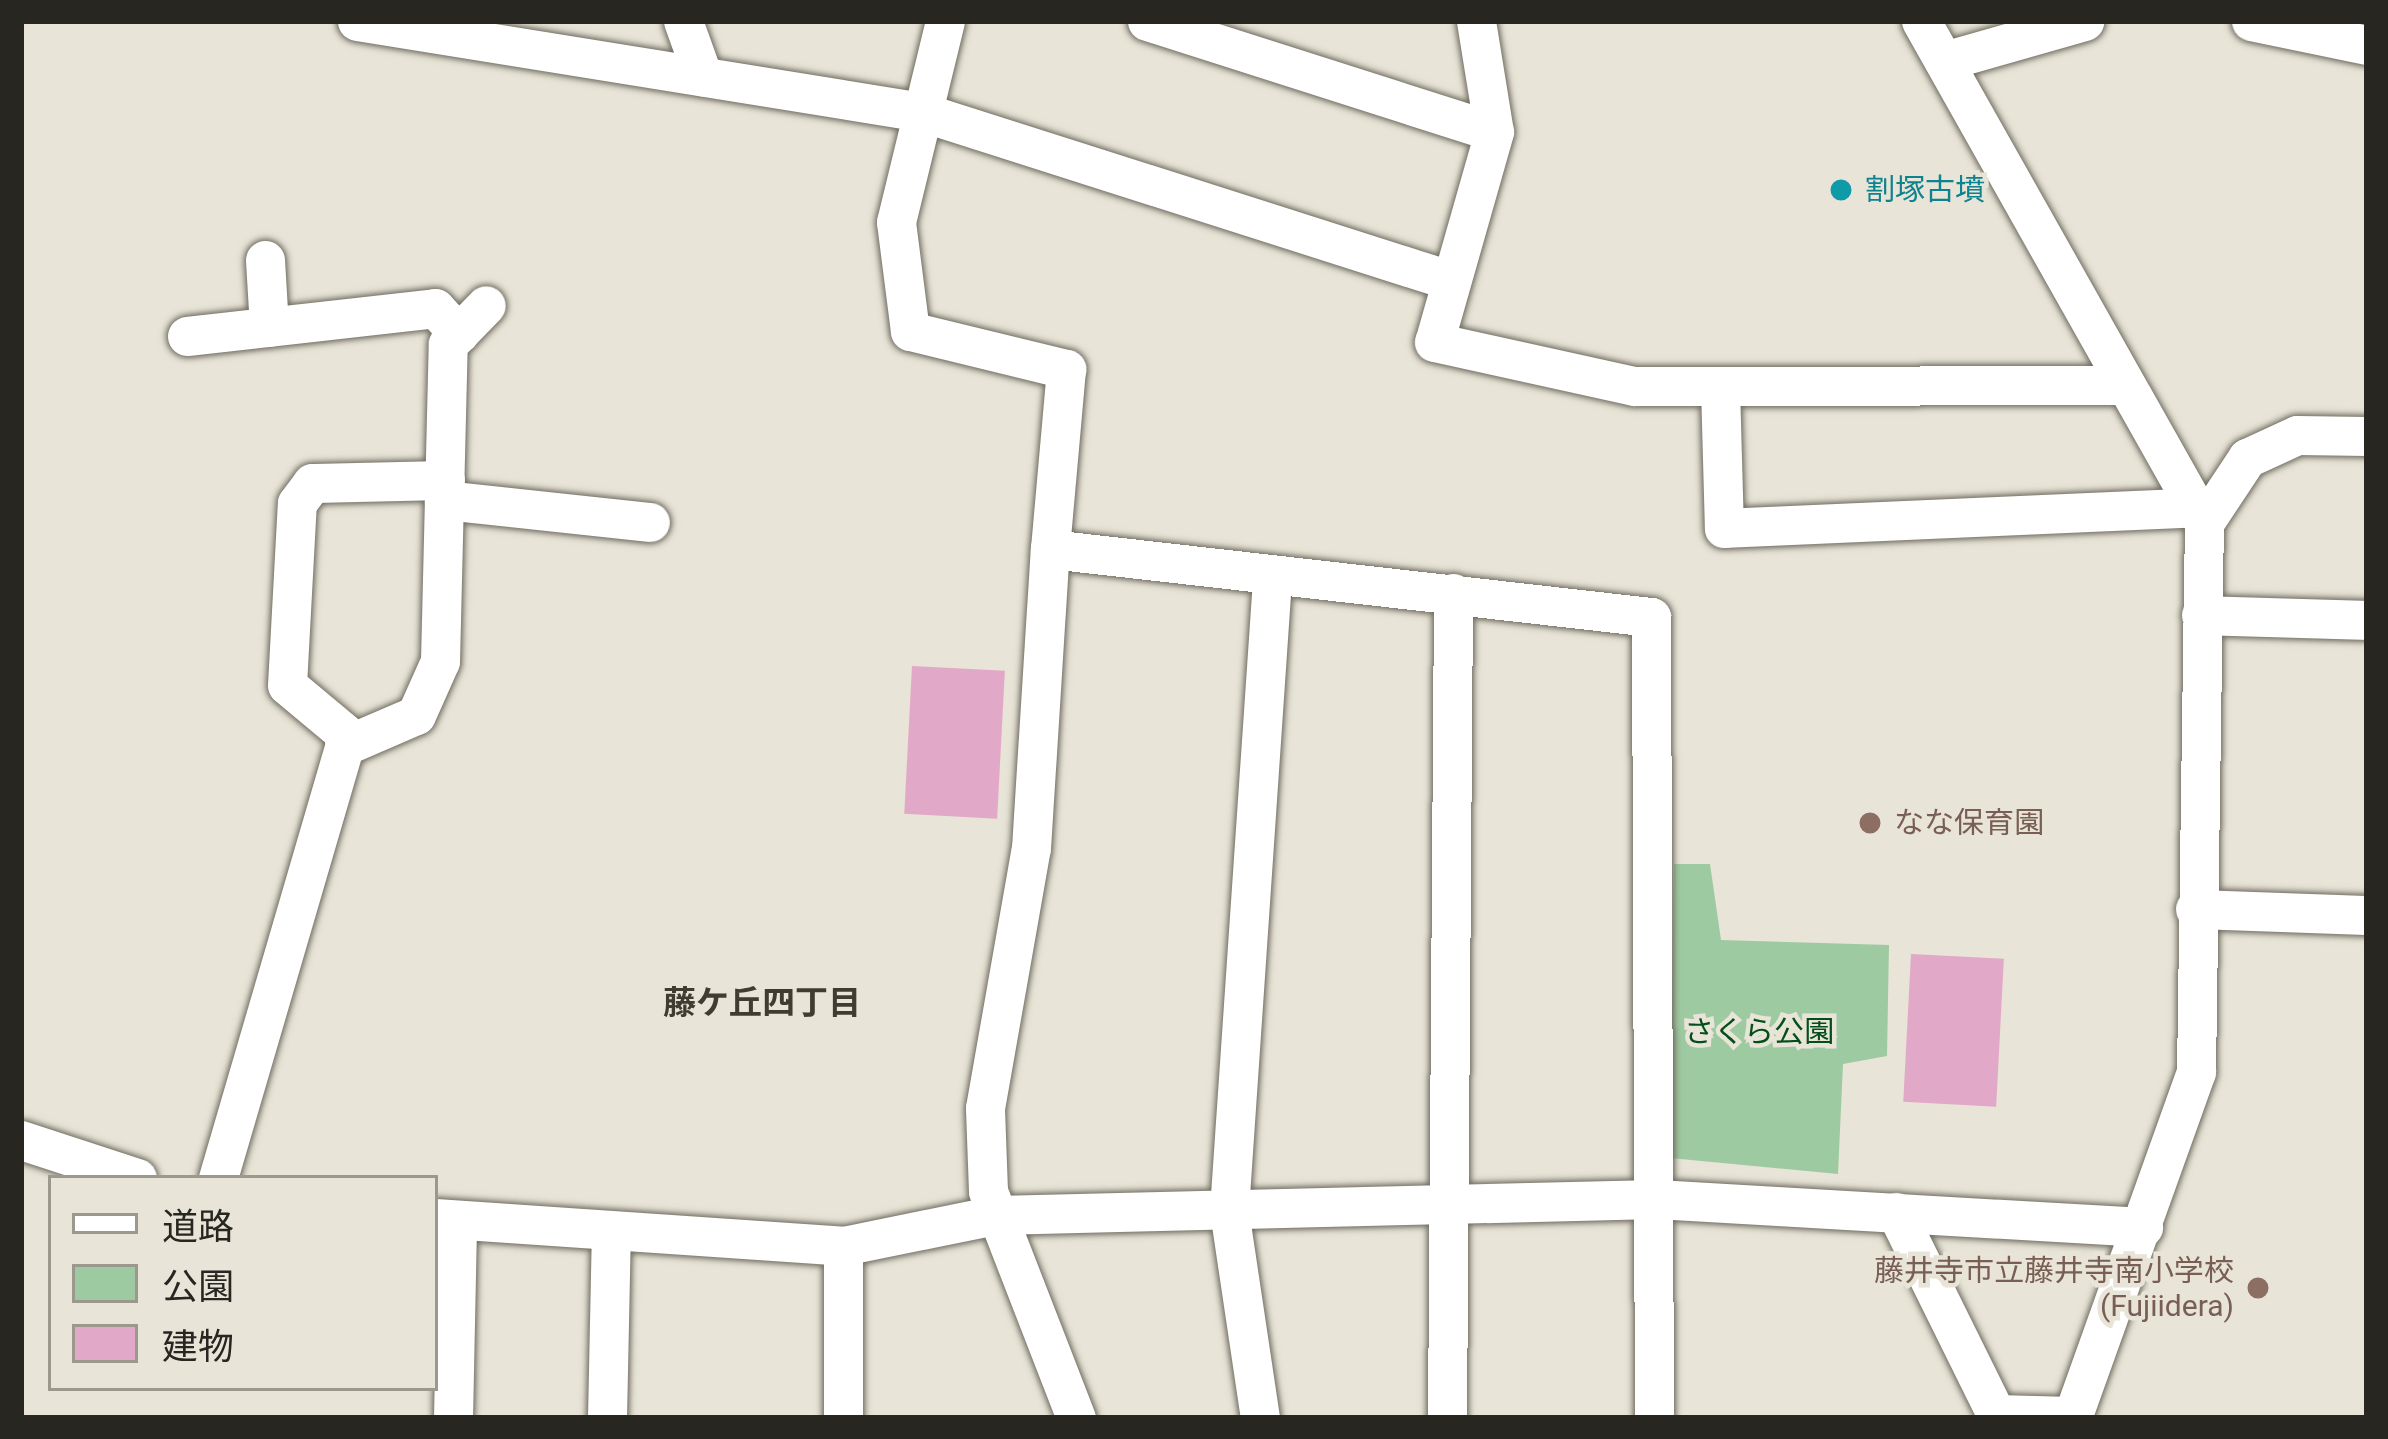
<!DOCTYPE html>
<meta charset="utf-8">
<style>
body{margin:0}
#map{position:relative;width:2388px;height:1439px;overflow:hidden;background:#e8e4d7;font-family:Roboto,"Noto Sans JP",sans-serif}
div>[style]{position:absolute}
.green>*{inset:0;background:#9ecaa1}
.building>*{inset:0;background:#e2a8c7;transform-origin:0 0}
.roads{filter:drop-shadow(0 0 3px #6f6c60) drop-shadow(0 0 3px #6f6c60)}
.minor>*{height:39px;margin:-19.5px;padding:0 19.5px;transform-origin:19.5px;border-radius:19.5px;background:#fff}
.dots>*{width:33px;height:33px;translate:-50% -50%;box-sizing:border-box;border:6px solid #e8e4d7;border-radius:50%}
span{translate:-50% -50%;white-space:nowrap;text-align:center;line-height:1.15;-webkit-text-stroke:9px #e8e4d7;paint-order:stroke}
.culture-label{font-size:30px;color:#0d838f}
.left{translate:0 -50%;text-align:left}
.education-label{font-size:30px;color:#785e54}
.right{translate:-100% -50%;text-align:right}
.park-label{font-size:30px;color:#024f19}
.neighbourhood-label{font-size:33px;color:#3f3c31;font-weight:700}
.frame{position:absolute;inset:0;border:24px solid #272621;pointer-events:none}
.legend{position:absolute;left:48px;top:1175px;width:390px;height:216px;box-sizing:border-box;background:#e8e4d7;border:3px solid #9b988e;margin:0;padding:15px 21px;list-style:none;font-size:36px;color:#272621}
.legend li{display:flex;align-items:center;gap:24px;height:60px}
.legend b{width:60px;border:3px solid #9b988e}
</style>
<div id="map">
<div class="green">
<div style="clip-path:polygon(1674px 864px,1710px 864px,1721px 940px,1889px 945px,1887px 1056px,1843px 1064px,1838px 1174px,1670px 1158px)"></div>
</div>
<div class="building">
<div style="left:912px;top:666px;width:93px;height:148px;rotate:3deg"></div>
<div style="left:1911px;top:954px;width:93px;height:148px;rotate:3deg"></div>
</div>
<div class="roads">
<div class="minor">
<div style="left:357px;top:21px;width:572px;rotate:9.15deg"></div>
<div style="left:922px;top:112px;width:553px;rotate:17.68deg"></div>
<div style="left:683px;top:21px;width:59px;rotate:70.3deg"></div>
<div style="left:945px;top:21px;width:207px;rotate:103.7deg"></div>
<div style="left:896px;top:222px;width:110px;rotate:82.7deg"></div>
<div style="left:910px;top:331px;width:161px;rotate:13.7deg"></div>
<div style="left:1066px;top:369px;width:181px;rotate:95.1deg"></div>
<div style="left:1147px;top:21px;width:364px;rotate:17.7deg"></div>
<div style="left:1476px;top:21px;width:112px;rotate:80.8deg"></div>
<div style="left:1494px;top:132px;width:218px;rotate:105.9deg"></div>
<div style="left:1434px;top:342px;width:205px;rotate:12.4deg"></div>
<div style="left:1634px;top:386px;width:484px;rotate:-0.1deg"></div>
<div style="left:1921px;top:21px;width:576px;rotate:60.59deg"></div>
<div style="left:2251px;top:21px;width:118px;rotate:11.7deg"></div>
<div style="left:1944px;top:61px;width:146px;rotate:-15.9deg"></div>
<div style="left:265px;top:260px;width:67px;rotate:86.6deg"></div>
<div style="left:187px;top:336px;width:250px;rotate:-6.4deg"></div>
<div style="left:435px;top:308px;width:35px;rotate:47deg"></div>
<div style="left:1720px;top:387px;width:141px;rotate:88.4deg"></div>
<div style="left:1724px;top:528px;width:466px;rotate:-2.5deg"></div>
<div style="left:444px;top:500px;width:207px;rotate:6.1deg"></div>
<div style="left:2201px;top:615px;width:166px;rotate:1.7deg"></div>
<div style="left:354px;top:741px;width:87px;rotate:-140.1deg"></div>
<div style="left:287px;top:685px;width:182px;rotate:-86.9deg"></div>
<div style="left:297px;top:503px;width:25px;rotate:-53deg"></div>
<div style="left:312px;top:483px;width:133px;rotate:-1.3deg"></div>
<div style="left:2195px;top:909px;width:172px;rotate:2deg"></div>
<div style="left:21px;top:1140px;width:122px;rotate:18.1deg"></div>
<div style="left:218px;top:1178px;width:450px;rotate:-73.7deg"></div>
<div style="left:344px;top:746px;width:78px;rotate:-23.3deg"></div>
<div style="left:416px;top:715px;width:59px;rotate:-66deg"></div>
<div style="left:440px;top:661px;width:317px;rotate:-88.6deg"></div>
<div style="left:448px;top:344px;width:54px;rotate:-45.7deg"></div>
<div style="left:1896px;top:1212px;width:225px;rotate:63.7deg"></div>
<div style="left:1996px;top:1414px;width:76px;rotate:1.5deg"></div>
<div style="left:435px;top:1218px;width:409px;rotate:3.9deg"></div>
<div style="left:843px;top:1246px;width:156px;rotate:-11.5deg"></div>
<div style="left:996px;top:1215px;width:660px;rotate:-1.39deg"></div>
<div style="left:1656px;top:1199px;width:488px;rotate:3.3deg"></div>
<div style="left:843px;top:1246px;width:172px;rotate:90deg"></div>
<div style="left:453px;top:1418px;width:198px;rotate:-88.8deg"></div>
<div style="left:607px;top:1418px;width:188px;rotate:-88.8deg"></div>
<div style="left:1076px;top:1418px;width:243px;rotate:-111.2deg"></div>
<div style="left:988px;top:1191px;width:83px;rotate:-92.1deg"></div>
<div style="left:985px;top:1108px;width:264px;rotate:-80deg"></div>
<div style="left:1031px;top:848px;width:300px;rotate:-86.4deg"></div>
<div style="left:1050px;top:549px;width:605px;rotate:6.46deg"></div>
<div style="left:1651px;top:617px;width:801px;rotate:89.79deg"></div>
<div style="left:1260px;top:1418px;width:210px;rotate:-98.5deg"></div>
<div style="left:1229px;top:1210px;width:631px;rotate:-86.1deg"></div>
<div style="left:1447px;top:1418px;width:825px;rotate:-89.58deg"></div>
<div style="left:2072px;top:1418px;width:368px;rotate:-70.3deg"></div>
<div style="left:2196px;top:1072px;width:549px;rotate:-89.17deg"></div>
<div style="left:2204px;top:523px;width:78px;rotate:-56.5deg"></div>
<div style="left:2247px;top:458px;width:55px;rotate:-24.7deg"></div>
<div style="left:2297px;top:435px;width:70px;rotate:0.8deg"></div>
</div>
</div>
<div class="dots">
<div style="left:1841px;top:190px;background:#0f9aa8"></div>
<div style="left:1870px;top:823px;background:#8d6e63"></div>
<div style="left:2258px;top:1288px;background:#8d6e63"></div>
</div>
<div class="culture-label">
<span class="left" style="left:1865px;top:190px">割塚古墳</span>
</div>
<div class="education-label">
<span class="left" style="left:1894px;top:823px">なな保育園</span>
<span class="right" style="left:2234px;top:1288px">藤井寺市立藤井寺南小学校<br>(Fujiidera)</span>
</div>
<div class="park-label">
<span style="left:1759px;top:1032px">さくら公園</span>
</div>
<div class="neighbourhood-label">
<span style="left:762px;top:1003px">藤ケ丘四丁目</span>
</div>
<div class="frame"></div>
<ul class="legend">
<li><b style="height:15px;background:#fff"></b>道路</li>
<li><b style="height:33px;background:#9ecaa1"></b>公園</li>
<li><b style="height:33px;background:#e2a8c7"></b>建物</li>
</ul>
</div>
